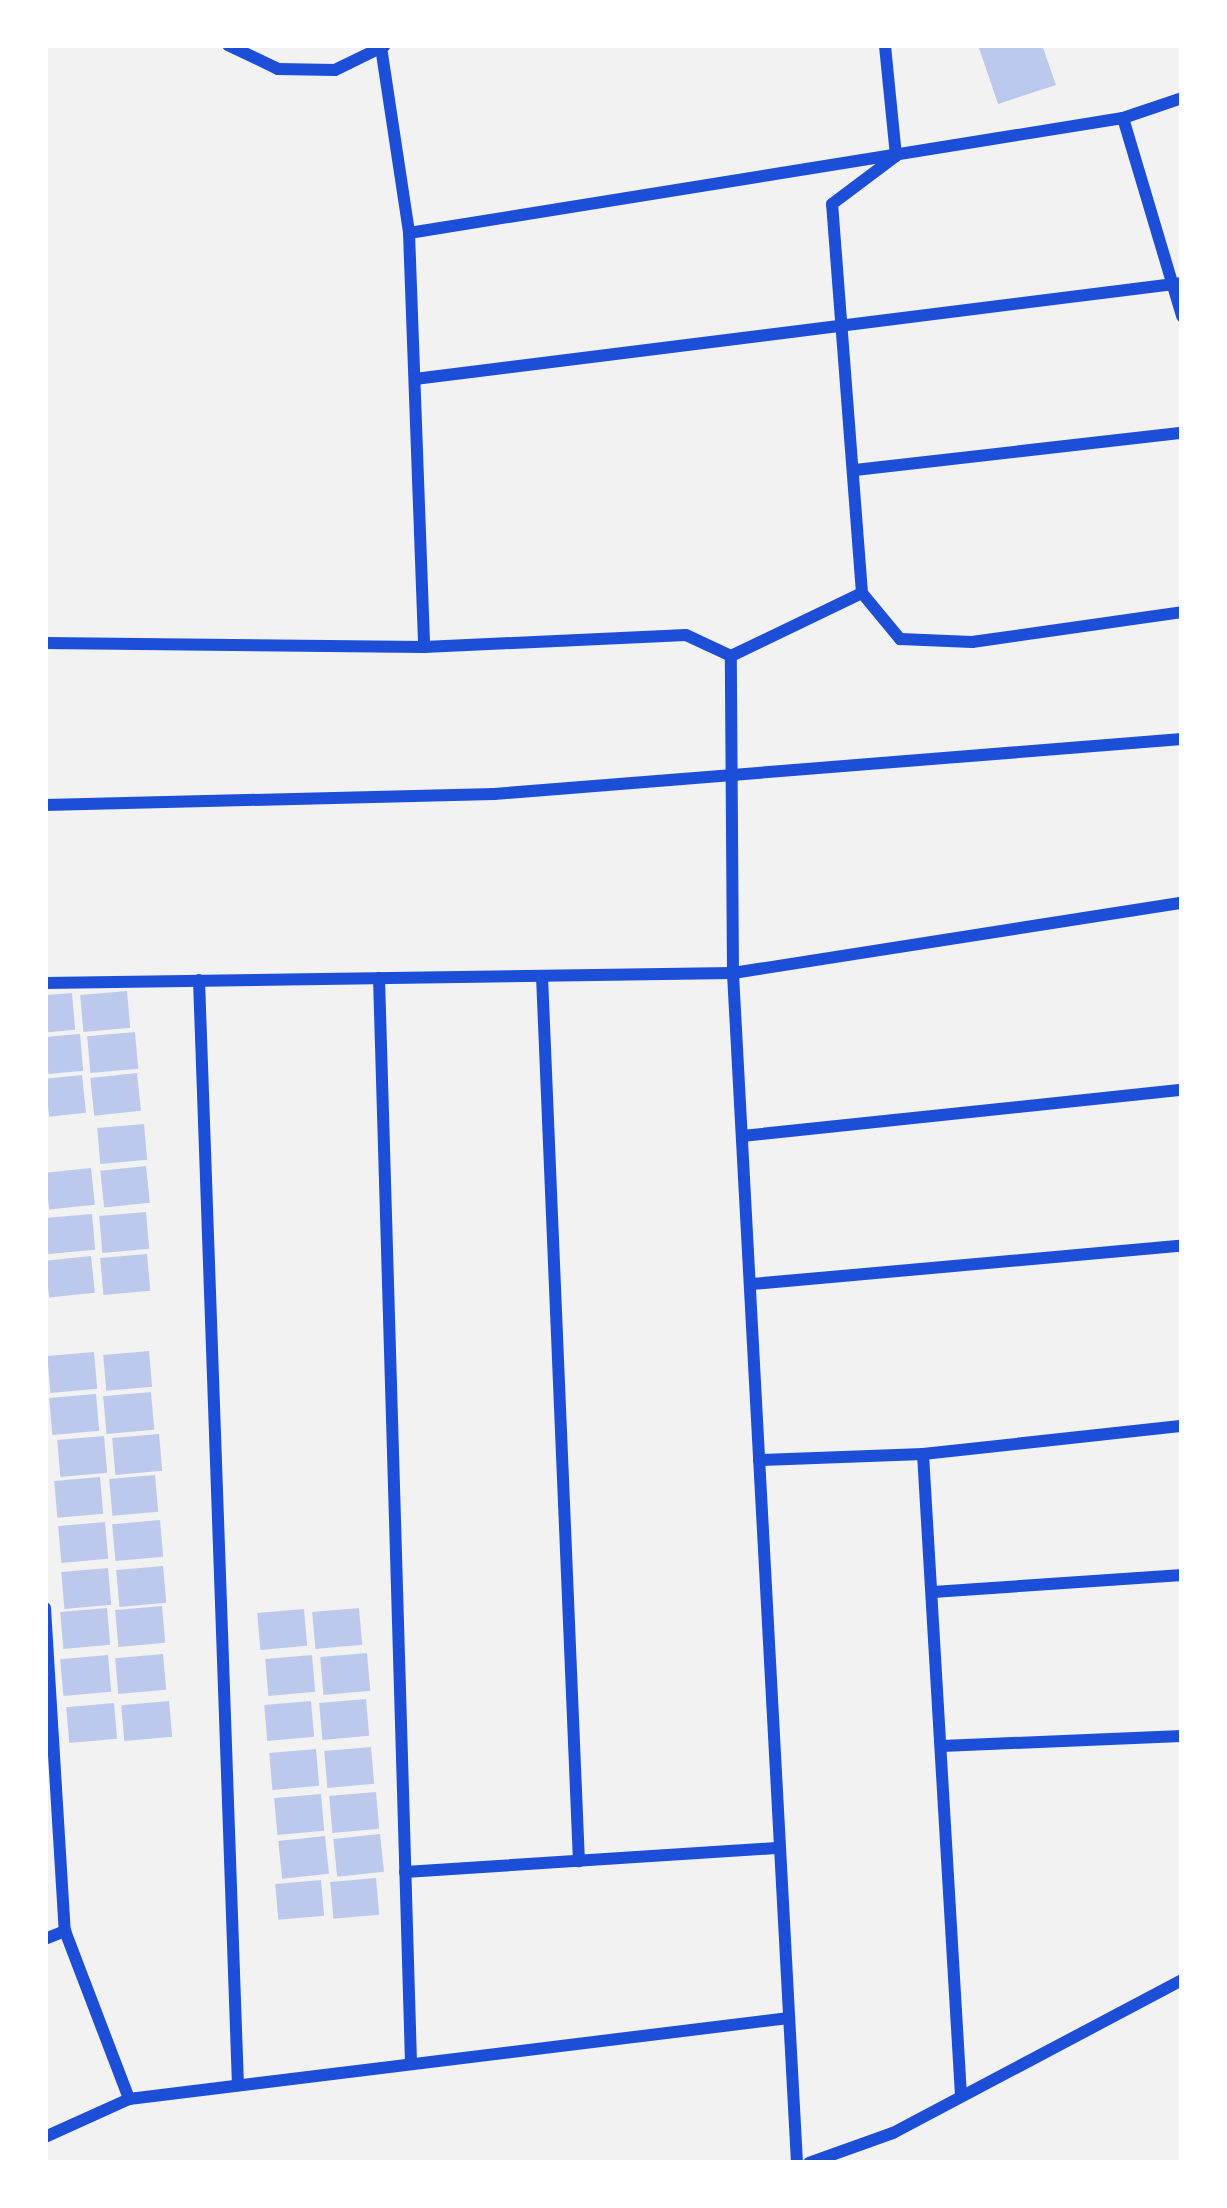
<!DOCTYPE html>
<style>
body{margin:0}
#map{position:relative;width:1227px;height:2208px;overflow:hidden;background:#f2f2f2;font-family:"Fira Sans Condensed",sans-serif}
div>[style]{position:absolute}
.building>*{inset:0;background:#bdc9ec;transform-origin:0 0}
.minor>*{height:12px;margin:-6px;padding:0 6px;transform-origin:6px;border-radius:6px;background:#1d4ed8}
span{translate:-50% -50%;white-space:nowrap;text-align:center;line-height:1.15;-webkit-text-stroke:12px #fff;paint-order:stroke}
.frame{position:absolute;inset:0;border:48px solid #fff;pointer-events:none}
</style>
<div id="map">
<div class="building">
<div style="clip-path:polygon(978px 45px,1042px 45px,1056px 85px,998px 104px)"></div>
<div style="left:127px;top:991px;width:37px;height:47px;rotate:85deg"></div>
<div style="left:72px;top:993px;width:37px;height:27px;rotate:85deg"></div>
<div style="left:135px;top:1032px;width:37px;height:48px;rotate:85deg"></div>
<div style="left:80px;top:1034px;width:37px;height:35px;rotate:85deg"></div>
<div style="left:137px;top:1073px;width:38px;height:47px;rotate:84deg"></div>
<div style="left:82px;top:1075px;width:38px;height:37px;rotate:84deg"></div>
<div style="left:144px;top:1124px;width:36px;height:47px;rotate:85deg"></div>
<div style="left:146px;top:1166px;width:37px;height:46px;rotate:84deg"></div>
<div style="left:91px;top:1168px;width:37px;height:46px;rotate:84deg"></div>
<div style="left:146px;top:1212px;width:37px;height:47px;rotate:85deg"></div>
<div style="left:92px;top:1214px;width:36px;height:47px;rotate:85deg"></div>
<div style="left:147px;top:1254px;width:37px;height:47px;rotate:85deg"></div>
<div style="left:91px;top:1256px;width:37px;height:46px;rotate:84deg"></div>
<div style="left:149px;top:1351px;width:36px;height:46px;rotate:85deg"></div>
<div style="left:94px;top:1352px;width:37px;height:47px;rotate:85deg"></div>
<div style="left:151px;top:1392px;width:38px;height:48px;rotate:85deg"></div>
<div style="left:96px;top:1394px;width:37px;height:47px;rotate:85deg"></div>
<div style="left:159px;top:1434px;width:37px;height:47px;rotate:85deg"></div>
<div style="left:104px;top:1436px;width:37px;height:47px;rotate:85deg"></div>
<div style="left:155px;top:1475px;width:37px;height:46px;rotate:85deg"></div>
<div style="left:100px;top:1477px;width:37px;height:46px;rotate:85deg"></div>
<div style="left:160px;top:1520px;width:37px;height:48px;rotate:85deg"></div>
<div style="left:105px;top:1522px;width:37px;height:47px;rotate:85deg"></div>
<div style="left:163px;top:1566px;width:37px;height:47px;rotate:85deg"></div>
<div style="left:108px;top:1568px;width:37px;height:47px;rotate:85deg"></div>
<div style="left:162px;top:1606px;width:37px;height:47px;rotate:85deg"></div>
<div style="left:107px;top:1608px;width:37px;height:47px;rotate:85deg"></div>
<div style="left:359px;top:1608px;width:37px;height:47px;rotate:85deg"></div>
<div style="left:304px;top:1609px;width:37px;height:47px;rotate:85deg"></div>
<div style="left:367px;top:1653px;width:38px;height:47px;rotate:85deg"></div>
<div style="left:163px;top:1654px;width:36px;height:48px;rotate:85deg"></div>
<div style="left:108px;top:1655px;width:37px;height:48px;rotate:85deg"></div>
<div style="left:312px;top:1655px;width:37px;height:47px;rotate:85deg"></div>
<div style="left:366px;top:1699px;width:37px;height:47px;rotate:85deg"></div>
<div style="left:169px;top:1701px;width:36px;height:48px;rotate:85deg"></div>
<div style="left:311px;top:1701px;width:36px;height:47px;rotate:85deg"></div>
<div style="left:114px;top:1703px;width:36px;height:48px;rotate:85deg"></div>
<div style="left:371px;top:1747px;width:37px;height:47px;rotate:85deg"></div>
<div style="left:316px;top:1749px;width:37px;height:47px;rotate:85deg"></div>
<div style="left:376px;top:1792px;width:37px;height:47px;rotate:85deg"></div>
<div style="left:321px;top:1794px;width:37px;height:47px;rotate:85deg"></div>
<div style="left:380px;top:1834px;width:38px;height:47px;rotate:84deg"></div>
<div style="left:325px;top:1836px;width:38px;height:47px;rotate:84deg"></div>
<div style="left:376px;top:1878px;width:37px;height:46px;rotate:85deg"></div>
<div style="left:321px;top:1880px;width:36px;height:46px;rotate:85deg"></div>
</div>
<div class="minor">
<div style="left:228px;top:45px;width:55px;rotate:25.6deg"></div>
<div style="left:278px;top:69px;width:57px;rotate:1deg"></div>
<div style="left:335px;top:70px;width:55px;rotate:-26.1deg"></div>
<div style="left:381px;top:47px;width:188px;rotate:81.4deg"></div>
<div style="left:409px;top:233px;width:414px;rotate:87.9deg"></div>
<div style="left:1123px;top:118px;width:207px;rotate:73.4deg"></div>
<div style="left:409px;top:233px;width:723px;rotate:-9.15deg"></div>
<div style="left:1123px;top:118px;width:62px;rotate:-18.7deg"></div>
<div style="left:415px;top:379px;width:773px;rotate:-7.13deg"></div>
<div style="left:855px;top:470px;width:329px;rotate:-6.5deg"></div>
<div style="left:862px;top:593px;width:60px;rotate:50.4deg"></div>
<div style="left:900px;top:639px;width:72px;rotate:2.4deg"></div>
<div style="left:972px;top:642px;width:212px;rotate:-8.1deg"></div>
<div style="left:45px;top:643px;width:379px;rotate:0.6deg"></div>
<div style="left:424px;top:647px;width:262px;rotate:-2.6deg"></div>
<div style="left:686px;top:635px;width:50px;rotate:25deg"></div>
<div style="left:45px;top:805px;width:449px;rotate:-1.4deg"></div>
<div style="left:494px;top:794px;width:690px;rotate:-4.57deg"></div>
<div style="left:542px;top:976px;width:886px;rotate:87.61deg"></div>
<div style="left:379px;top:978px;width:1086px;rotate:88.31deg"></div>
<div style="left:199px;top:980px;width:1106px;rotate:87.98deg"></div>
<div style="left:45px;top:983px;width:688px;rotate:-0.83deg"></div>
<div style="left:733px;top:973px;width:454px;rotate:-8.9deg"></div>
<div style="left:742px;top:1136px;width:442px;rotate:-6deg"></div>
<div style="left:752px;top:1284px;width:432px;rotate:-5.1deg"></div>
<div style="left:923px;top:1454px;width:642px;rotate:86.61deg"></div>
<div style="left:759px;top:1460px;width:164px;rotate:-2.1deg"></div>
<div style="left:923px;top:1454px;width:261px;rotate:-6.2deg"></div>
<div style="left:933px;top:1592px;width:250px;rotate:-3.9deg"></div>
<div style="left:45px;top:1608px;width:324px;rotate:86.5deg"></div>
<div style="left:65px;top:1931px;width:180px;rotate:69.1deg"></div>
<div style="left:942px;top:1746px;width:240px;rotate:-2.4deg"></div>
<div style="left:405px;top:1872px;width:375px;rotate:-3.7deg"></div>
<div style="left:45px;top:1939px;width:22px;rotate:-22deg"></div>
<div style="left:45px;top:2137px;width:92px;rotate:-24.3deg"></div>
<div style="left:129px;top:2099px;width:665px;rotate:-7deg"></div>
<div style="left:797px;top:2163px;width:1192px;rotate:-93.08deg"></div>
<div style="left:733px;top:973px;width:317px;rotate:-90.4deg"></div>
<div style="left:731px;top:656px;width:145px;rotate:-25.7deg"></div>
<div style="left:862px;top:593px;width:390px;rotate:-94.4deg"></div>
<div style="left:832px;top:204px;width:80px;rotate:-36.9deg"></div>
<div style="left:896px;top:156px;width:112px;rotate:-95.7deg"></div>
<div style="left:809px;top:2163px;width:89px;rotate:-19.7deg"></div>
<div style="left:893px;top:2133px;width:327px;rotate:-27.9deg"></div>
</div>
<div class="frame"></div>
</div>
